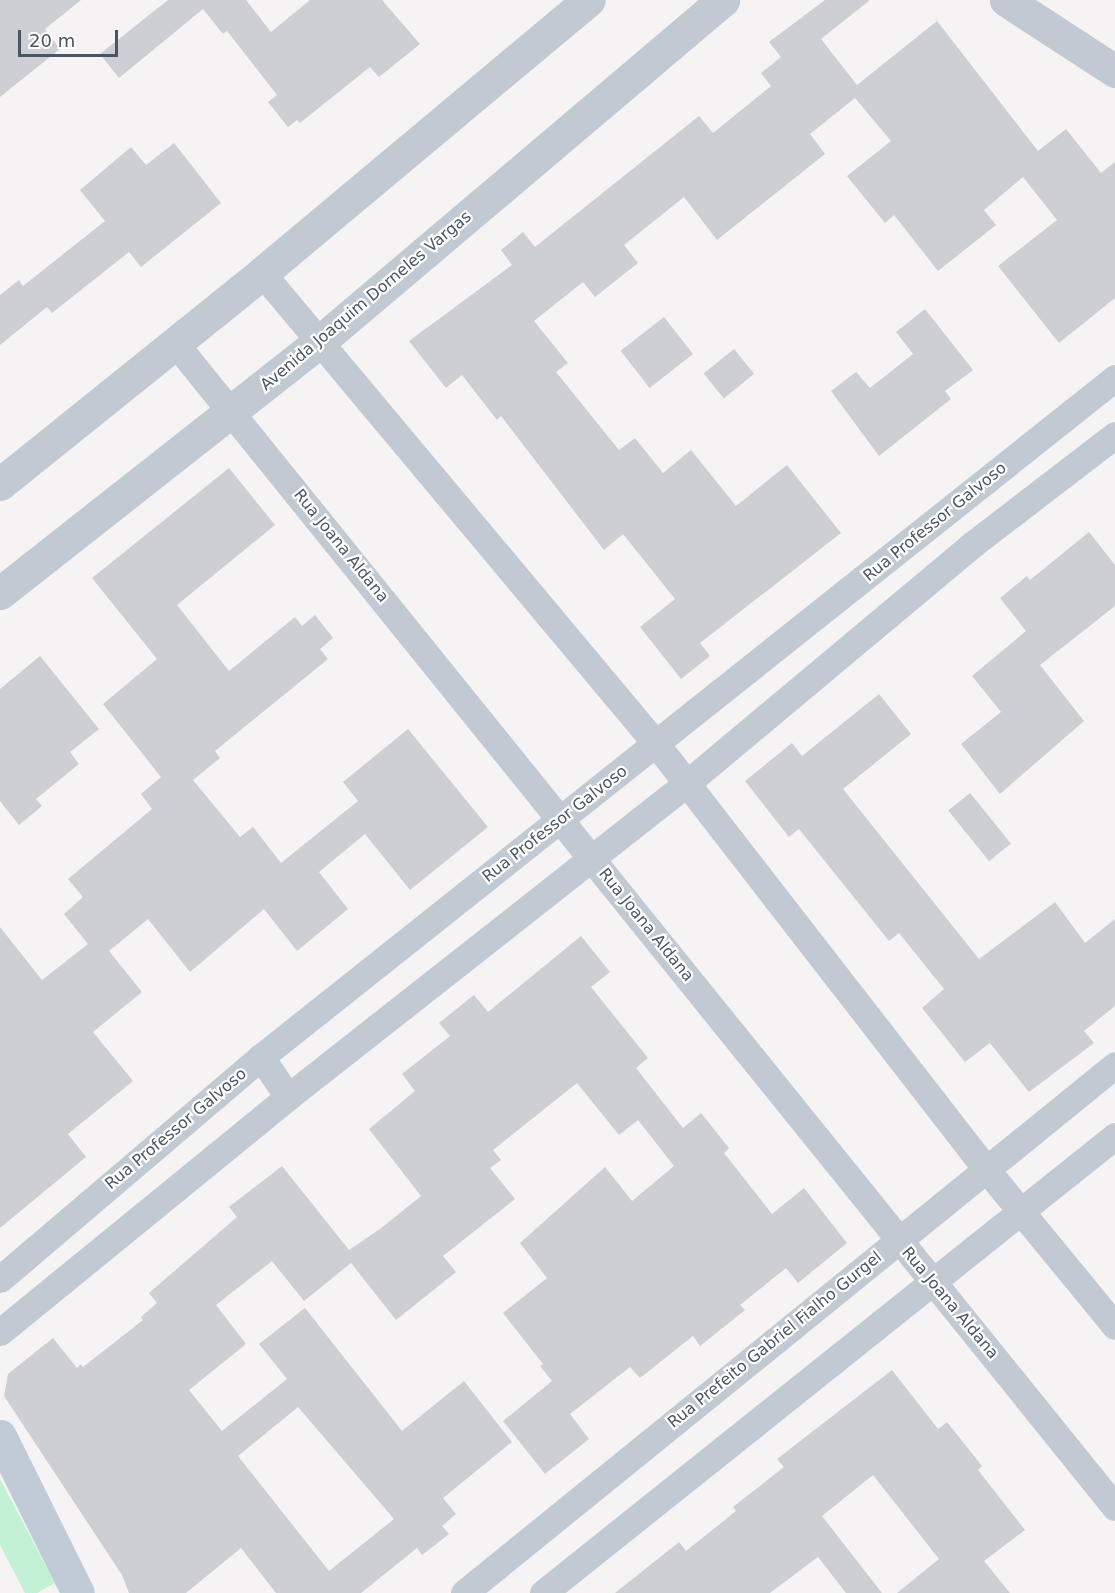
<!DOCTYPE html>
<style>
body{margin:0}
#map{position:relative;width:1115px;height:1593px;overflow:hidden;background:#f5f3f3;font-family:"DejaVu Sans",sans-serif}
div>[style]{position:absolute}
.green>*{inset:0;background:#c3f1d5}
.building>*{inset:0;background:#cdcfd5;transform-origin:0 0}
.minor>*{height:27px;margin:-13.5px;padding:0 13.5px;transform-origin:13.5px;border-radius:13.5px;background:#c1cad2}
.tertiary>*{height:33px;margin:-16.5px;padding:0 16.5px;transform-origin:16.5px;border-radius:16.5px;background:#c1cad2}
.secondary>*{height:33px;margin:-16.5px;padding:0 16.5px;transform-origin:16.5px;border-radius:16.5px;background:#c1cbd6}
span{translate:-50% -50%;white-space:nowrap;text-align:center;line-height:1.15;-webkit-text-stroke:4.5px #fff;paint-order:stroke}
.street-label{font-size:16px;color:#4a5661}
.scale{position:absolute;left:18px;top:30px;width:100px;height:27px;box-sizing:border-box;border:3px solid #4a5661;border-top:0;padding-left:8px;font-size:18px;line-height:21px;white-space:nowrap;color:#4a5661;-webkit-text-stroke:4px #fff;paint-order:stroke}
</style>
<div id="map">
<div class="green">
<div style="clip-path:polygon(0 1479px,55px 1583px,37px 1593px,25px 1593px,0 1545px)"></div>
</div>
<div class="building">
<div style="clip-path:polygon(0 0,81px 0,45px 29px,60px 49px,0 97px)"></div>
<div style="clip-path:polygon(168px 0,246px 0,271px 32px,310px 0,382px 0,420px 44px,379px 77px,370px 67px,300px 123px,297px 120px,288px 127px,268px 102px,277px 95px,227px 31px,223px 34px,203px 9px,119px 78px,100px 54px)"></div>
<div style="clip-path:polygon(825px 0,870px 0,821px 39px,857px 85px,937px 21px,1038px 151px,1066px 129px,1101px 173px,1115px 162px,1115px 298px,1059px 343px,998px 266px,1057px 220px,1023px 177px,984px 210px,996px 225px,938px 271px,894px 215px,885px 223px,847px 176px,891px 141px,855px 98px,810px 134px,825px 154px,717px 240px,684px 197px,624px 245px,638px 263px,595px 297px,583px 282px,534px 321px,568px 363px,556px 372px,619px 450px,635px 438px,663px 473px,691px 450px,736px 506px,787px 465px,841px 533px,700px 643px,710px 656px,681px 679px,640px 627px,675px 599px,623px 534px,604px 550px,501px 416px,497px 420px,462px 375px,446px 388px,409px 341px,512px 265px,501px 250px,523px 232px,535px 247px,699px 116px,713px 133px,771px 86px,761px 73px,781px 57px,769px 42px)"></div>
<div style="clip-path:polygon(174px 143px,221px 203px,141px 267px,129px 252px,52px 313px,47px 307px,0 345px,0 295px,19px 280px,23px 286px,105px 221px,80px 190px,131px 147px,146px 165px)"></div>
<div style="clip-path:polygon(925px 309px,973px 370px,945px 391px,951px 399px,879px 456px,831px 391px,856px 372px,870px 388px,913px 354px,896px 332px)"></div>
<div style="left:664px;top:317px;width:47px;height:55px;rotate:52deg"></div>
<div style="left:734px;top:349px;width:32px;height:39px;rotate:51deg"></div>
<div style="clip-path:polygon(229px 468px,275px 525px,177px 605px,229px 671px,295px 617px,302px 626px,315px 615px,333px 638px,320px 649px,328px 659px,215px 751px,220px 758px,193px 780px,240px 837px,253px 827px,281px 863px,358px 801px,343px 782px,408px 729px,488px 827px,410px 890px,365px 834px,319px 872px,348px 909px,297px 951px,264px 909px,190px 972px,148px 919px,109px 951px,142px 992px,93px 1032px,133px 1081px,68px 1134px,86px 1157px,0 1228px,0 927px,42px 980px,88px 944px,64px 914px,83px 897px,68px 879px,152px 809px,141px 794px,161px 777px,103px 704px,157px 659px,92px 578px)"></div>
<div style="clip-path:polygon(1089px 532px,1115px 565px,1115px 606px,1040px 665px,1084px 721px,1000px 794px,961px 744px,1001px 712px,972px 676px,1026px 631px,1000px 598px,1027px 576px,1030px 580px)"></div>
<div style="clip-path:polygon(40px 656px,99px 729px,70px 752px,79px 764px,36px 799px,42px 806px,19px 825px,0 801px,0 689px)"></div>
<div style="clip-path:polygon(879px 694px,911px 734px,843px 789px,979px 959px,1055px 902px,1085px 943px,1115px 919px,1115px 1006px,1084px 1031px,1094px 1043px,1029px 1092px,990px 1043px,965px 1062px,922px 1008px,944px 989px,899px 933px,889px 941px,799px 829px,789px 837px,745px 781px,792px 743px,802px 756px)"></div>
<div style="left:970px;top:793px;width:65px;height:28px;rotate:51deg"></div>
<div style="clip-path:polygon(evenodd,581px 936px,610px 972px,591px 987px,648px 1058px,636px 1068px,683px 1128px,701px 1113px,729px 1148px,724px 1153px,772px 1214px,804px 1188px,847px 1243px,798px 1283px,786px 1268px,740px 1305px,745px 1310px,700px 1346px,693px 1336px,640px 1378px,630px 1367px,570px 1414px,589px 1439px,545px 1474px,503px 1421px,552px 1381px,540px 1366px,543px 1364px,503px 1313px,547px 1278px,520px 1243px,605px 1167px,632px 1201px,674px 1166px,638px 1120px,619px 1135px,577px 1083px,493px 1150px,501px 1160px,490px 1168px,515px 1199px,443px 1256px,456px 1272px,396px 1320px,351px 1263px,304px 1301px,272px 1261px,216px 1305px,246px 1344px,189px 1390px,222px 1431px,287px 1379px,259px 1344px,305px 1308px,402px 1431px,464px 1381px,512px 1442px,443px 1498px,456px 1514px,442px 1526px,449px 1534px,422px 1555px,417px 1548px,361px 1593px,276px 1593px,241px 1548px,186px 1593px,129px 1593px,122px 1575px,4px 1396px,8px 1374px,53px 1338px,77px 1368px,81px 1364px,83px 1367px,143px 1320px,141px 1317px,157px 1303px,149px 1293px,237px 1217px,229px 1207px,282px 1166px,349px 1250px,380px 1229px,421px 1196px,369px 1129px,415px 1091px,402px 1074px,450px 1036px,439px 1023px,474px 995px,488px 1012px,581px 936px,298px 1407px,394px 1519px,329px 1571px,238px 1456px,298px 1407px)"></div>
<div style="clip-path:polygon(892px 1370px,938px 1429px,947px 1422px,982px 1466px,978px 1470px,1025px 1530px,984px 1561px,1010px 1593px,897px 1593px,939px 1559px,873px 1475px,822px 1516px,882px 1593px,846px 1593px,818px 1557px,770px 1593px,615px 1593px,679px 1542px,686px 1551px,736px 1511px,733px 1507px,784px 1467px,777px 1459px)"></div>
</div>
<div class="minor">
<div style="left:262px;top:273px;width:615px;rotate:50.08deg"></div>
<div style="left:657px;top:745px;width:537px;rotate:52.19deg"></div>
<div style="left:986px;top:1169px;width:203px;rotate:50.6deg"></div>
<div style="left:175px;top:343px;width:1496px;rotate:51.08deg"></div>
<div style="left:261px;top:1057px;width:48px;rotate:56deg"></div>
<div style="left:0;top:1279px;width:343px;rotate:-40.4deg"></div>
<div style="left:261px;top:1057px;width:1091px;rotate:-38.49deg"></div>
<div style="left:0;top:1332px;width:372px;rotate:-39.2deg"></div>
<div style="left:288px;top:1097px;width:506px;rotate:-38.18deg"></div>
<div style="left:686px;top:784px;width:374px;rotate:-39.9deg"></div>
<div style="left:973px;top:544px;width:179px;rotate:-37.5deg"></div>
<div style="left:464px;top:1593px;width:838px;rotate:-39.04deg"></div>
<div style="left:543px;top:1593px;width:732px;rotate:-38.62deg"></div>
</div>
<div class="tertiary">
<div style="left:1006px;top:0;width:130px;rotate:33.1deg"></div>
<div style="left:0;top:484px;width:336px;rotate:-38.8deg"></div>
<div style="left:262px;top:273px;width:426px;rotate:-39.9deg"></div>
<div style="left:0;top:593px;width:405px;rotate:-38.2deg"></div>
<div style="left:318px;top:343px;width:531px;rotate:-40.26deg"></div>
</div>
<div class="secondary">
<div style="left:0;top:1436px;width:175px;rotate:63.6deg"></div>
</div>
<div class="street-label">
<span style="left:366px;top:301px;rotate:-40deg">Avenida Joaquim Dorneles Vargas</span>
<span style="left:935px;top:522px;rotate:-39deg">Rua Professor Galvoso</span>
<span style="left:341px;top:546px;rotate:51deg">Rua Joana Aldana</span>
<span style="left:555px;top:824px;rotate:-38deg">Rua Professor Galvoso</span>
<span style="left:646px;top:925px;rotate:51deg">Rua Joana Aldana</span>
<span style="left:176px;top:1129px;rotate:-40deg">Rua Professor Galvoso</span>
<span style="left:950px;top:1303px;rotate:50deg">Rua Joana Aldana</span>
<span style="left:775px;top:1340px;rotate:-39deg">Rua Prefeito Gabriel Fialho Gurgel</span>
</div>
<div class="scale">20 m</div>
</div>
